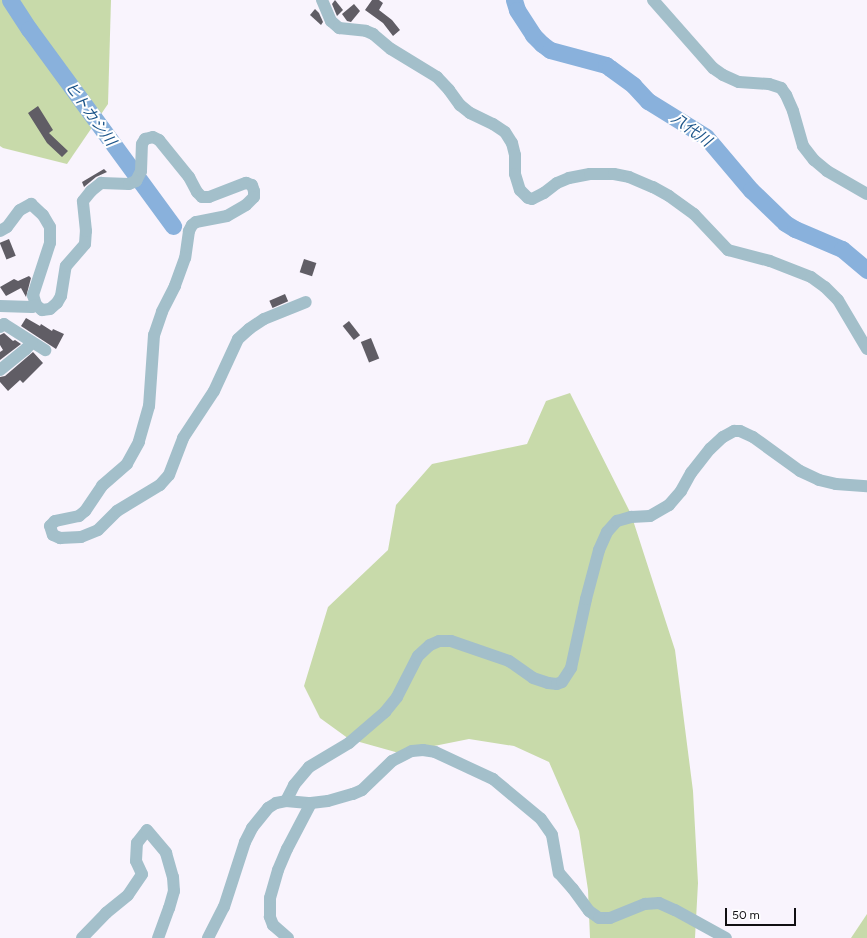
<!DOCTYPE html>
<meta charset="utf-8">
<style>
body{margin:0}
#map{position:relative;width:867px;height:938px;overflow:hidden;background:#f9f4fd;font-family:Figtree,"Noto Sans JP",sans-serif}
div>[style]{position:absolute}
.green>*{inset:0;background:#c8daaa}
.river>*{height:17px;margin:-8.5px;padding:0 8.5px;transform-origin:8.5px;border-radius:8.5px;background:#89b1dc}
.building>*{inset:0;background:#605d65;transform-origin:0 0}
.minor>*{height:12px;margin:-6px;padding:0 6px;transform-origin:6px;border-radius:6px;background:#a3bfca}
span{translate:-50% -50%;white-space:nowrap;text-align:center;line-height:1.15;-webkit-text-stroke:4px #fff;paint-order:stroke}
.water-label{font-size:15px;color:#1b5489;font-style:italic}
.scale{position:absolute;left:725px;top:908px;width:71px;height:18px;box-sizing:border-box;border:2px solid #110f12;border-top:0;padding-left:5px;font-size:12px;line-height:14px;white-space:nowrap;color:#110f12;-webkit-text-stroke:3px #fff;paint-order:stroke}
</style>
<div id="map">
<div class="green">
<div style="clip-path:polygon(0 0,111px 0,108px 104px,67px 164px,3px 148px,0 146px)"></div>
<div style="clip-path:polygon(570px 393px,631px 514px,675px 650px,693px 791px,698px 883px,695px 938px,590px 938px,588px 890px,579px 831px,549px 762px,514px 746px,469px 739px,399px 753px,349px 739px,320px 718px,304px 686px,328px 607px,388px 550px,396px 505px,432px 464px,527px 444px,546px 401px)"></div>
<div style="clip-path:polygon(867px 914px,867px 938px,851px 938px)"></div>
</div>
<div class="river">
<div style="left:10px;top:0;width:35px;rotate:57deg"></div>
<div style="left:29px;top:29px;width:244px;rotate:53.8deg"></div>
<div style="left:514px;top:0;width:10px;rotate:73deg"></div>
<div style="left:517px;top:10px;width:30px;rotate:57deg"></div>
<div style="left:533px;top:35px;width:13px;rotate:45deg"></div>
<div style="left:542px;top:44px;width:10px;rotate:37deg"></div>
<div style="left:550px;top:50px;width:58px;rotate:15deg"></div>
<div style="left:606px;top:65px;width:5px;rotate:37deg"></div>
<div style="left:610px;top:68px;width:29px;rotate:36deg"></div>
<div style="left:633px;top:85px;width:22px;rotate:47deg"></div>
<div style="left:648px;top:101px;width:68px;rotate:31.8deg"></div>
<div style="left:706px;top:137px;width:70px;rotate:49.7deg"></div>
<div style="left:751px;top:190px;width:47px;rotate:44.1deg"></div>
<div style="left:785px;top:223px;width:12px;rotate:31deg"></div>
<div style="left:795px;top:229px;width:51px;rotate:23.1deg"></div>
<div style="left:842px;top:249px;width:33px;rotate:40deg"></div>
</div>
<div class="building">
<div style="clip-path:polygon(335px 0,343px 10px,337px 16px,332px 4px)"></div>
<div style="clip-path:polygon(372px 0,379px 0,383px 3px,379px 10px,392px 20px,400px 30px,393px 36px,383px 23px,365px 10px)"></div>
<div style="clip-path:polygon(354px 4px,360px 11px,351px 22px,347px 21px,342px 14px)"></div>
<div style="clip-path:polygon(315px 9px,319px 13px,323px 22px,321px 25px,310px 15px)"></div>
<div style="clip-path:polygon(38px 106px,53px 130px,49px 133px,68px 151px,62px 157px,47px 143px,28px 113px)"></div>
<div style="clip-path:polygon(104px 169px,107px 172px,96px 177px,84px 187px,82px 182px)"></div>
<div style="left:9px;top:239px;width:18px;height:10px;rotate:68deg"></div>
<div style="left:304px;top:259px;width:13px;height:14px;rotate:18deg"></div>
<div style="clip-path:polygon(29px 276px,31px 278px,26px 297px,21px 288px,6px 296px,0 287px,14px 279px,18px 281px)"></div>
<div style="left:285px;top:294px;width:8px;height:17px;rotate:67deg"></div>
<div style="clip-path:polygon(26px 318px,40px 326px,41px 324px,52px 331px,53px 329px,64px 334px,56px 349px,21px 326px)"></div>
<div style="left:349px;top:321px;width:18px;height:8px;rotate:52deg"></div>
<div style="clip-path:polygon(4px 333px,13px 341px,15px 340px,21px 344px,0 360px,0 352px,3px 350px,0 345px,0 335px)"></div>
<div style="left:371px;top:338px;width:22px;height:11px;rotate:68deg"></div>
<div style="clip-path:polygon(33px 352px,43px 363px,23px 383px,20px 380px,8px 391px,0 382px,0 377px,5px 376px)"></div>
</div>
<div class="minor">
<div style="left:322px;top:0;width:23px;rotate:67deg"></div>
<div style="left:331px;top:21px;width:11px;rotate:41deg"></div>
<div style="left:339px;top:28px;width:27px;rotate:6deg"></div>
<div style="left:366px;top:31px;width:8px;rotate:23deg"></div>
<div style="left:373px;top:34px;width:23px;rotate:40deg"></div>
<div style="left:391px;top:49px;width:54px;rotate:31.3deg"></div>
<div style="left:437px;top:77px;width:18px;rotate:47deg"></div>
<div style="left:449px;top:90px;width:19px;rotate:54deg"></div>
<div style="left:460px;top:105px;width:13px;rotate:39deg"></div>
<div style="left:470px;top:113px;width:25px;rotate:26deg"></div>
<div style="left:493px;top:124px;width:14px;rotate:34deg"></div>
<div style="left:505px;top:132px;width:13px;rotate:58deg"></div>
<div style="left:512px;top:143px;width:12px;rotate:76deg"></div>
<div style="left:515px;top:155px;width:19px;rotate:90deg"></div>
<div style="left:515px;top:174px;width:17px;rotate:73deg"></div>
<div style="left:520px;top:190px;width:11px;rotate:45deg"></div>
<div style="left:528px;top:198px;width:4px;rotate:14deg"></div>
<div style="left:532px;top:199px;width:13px;rotate:-27deg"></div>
<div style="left:544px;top:193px;width:16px;rotate:-38deg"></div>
<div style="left:557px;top:183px;width:13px;rotate:-23deg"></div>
<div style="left:569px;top:178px;width:21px;rotate:-11deg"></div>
<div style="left:590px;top:174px;width:24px"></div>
<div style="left:614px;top:174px;width:15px;rotate:11deg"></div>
<div style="left:629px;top:177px;width:26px;rotate:23deg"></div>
<div style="left:653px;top:187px;width:18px;rotate:29deg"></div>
<div style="left:669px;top:196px;width:31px;rotate:36deg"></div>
<div style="left:694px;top:214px;width:50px;rotate:46.6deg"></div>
<div style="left:728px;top:250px;width:43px;rotate:14.7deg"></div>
<div style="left:770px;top:261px;width:44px;rotate:21.3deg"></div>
<div style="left:811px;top:277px;width:17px;rotate:36deg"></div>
<div style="left:825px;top:287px;width:18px;rotate:45deg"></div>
<div style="left:838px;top:300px;width:57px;rotate:59.4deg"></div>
<div style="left:653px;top:0;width:91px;rotate:48.6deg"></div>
<div style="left:713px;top:68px;width:12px;rotate:35deg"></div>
<div style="left:723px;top:75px;width:17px;rotate:24deg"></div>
<div style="left:739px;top:82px;width:30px;rotate:4deg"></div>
<div style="left:769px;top:84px;width:13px;rotate:18deg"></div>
<div style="left:781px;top:88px;width:9px;rotate:54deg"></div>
<div style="left:786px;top:95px;width:17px;rotate:66deg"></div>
<div style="left:793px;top:111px;width:36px;rotate:74deg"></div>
<div style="left:803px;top:146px;width:18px;rotate:52deg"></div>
<div style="left:814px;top:160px;width:17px;rotate:40deg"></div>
<div style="left:827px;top:171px;width:46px;rotate:29.9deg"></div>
<div style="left:0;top:231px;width:8px;rotate:-30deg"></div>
<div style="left:7px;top:227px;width:21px;rotate:-53deg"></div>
<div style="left:20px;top:210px;width:13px;rotate:-29deg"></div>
<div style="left:31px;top:204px;width:16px;rotate:43deg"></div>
<div style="left:43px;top:215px;width:14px;rotate:60deg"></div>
<div style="left:50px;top:227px;width:16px;rotate:90deg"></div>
<div style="left:50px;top:243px;width:55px;rotate:108.1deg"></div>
<div style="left:33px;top:295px;width:10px;rotate:73deg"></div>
<div style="left:36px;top:305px;width:8px;rotate:40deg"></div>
<div style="left:42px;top:310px;width:8px;rotate:-7deg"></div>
<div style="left:50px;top:309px;width:9px;rotate:-41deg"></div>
<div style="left:57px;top:303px;width:8px;rotate:-60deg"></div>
<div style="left:61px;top:296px;width:30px;rotate:-81deg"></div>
<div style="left:66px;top:266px;width:29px;rotate:-49deg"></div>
<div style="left:85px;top:244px;width:13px;rotate:-86deg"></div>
<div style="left:86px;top:231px;width:30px;rotate:-96deg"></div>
<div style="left:83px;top:201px;width:13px;rotate:-51deg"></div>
<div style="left:91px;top:191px;width:13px;rotate:-39deg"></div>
<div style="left:101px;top:183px;width:28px;rotate:2deg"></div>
<div style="left:129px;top:184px;width:8px;rotate:-23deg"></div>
<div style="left:136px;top:181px;width:11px;rotate:-63deg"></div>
<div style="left:141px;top:171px;width:27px;rotate:-88deg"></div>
<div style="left:142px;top:144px;width:6px;rotate:-59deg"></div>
<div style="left:145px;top:139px;width:8px;rotate:-14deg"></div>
<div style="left:153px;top:137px;width:7px;rotate:27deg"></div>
<div style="left:159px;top:140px;width:48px;rotate:51deg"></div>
<div style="left:189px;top:177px;width:17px;rotate:62deg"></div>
<div style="left:197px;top:192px;width:7px;rotate:45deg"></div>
<div style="left:202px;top:197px;width:7px"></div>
<div style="left:209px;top:197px;width:40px;rotate:-21deg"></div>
<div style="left:246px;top:183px;width:6px;rotate:18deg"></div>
<div style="left:252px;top:185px;width:6px;rotate:72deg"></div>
<div style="left:254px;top:191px;width:6px;rotate:90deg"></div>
<div style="left:254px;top:197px;width:11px;rotate:135deg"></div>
<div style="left:246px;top:205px;width:22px;rotate:150deg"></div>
<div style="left:227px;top:216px;width:32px;rotate:169deg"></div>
<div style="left:196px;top:222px;width:5px;rotate:143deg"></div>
<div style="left:192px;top:225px;width:7px;rotate:117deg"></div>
<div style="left:189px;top:231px;width:27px;rotate:98deg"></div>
<div style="left:185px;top:258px;width:30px;rotate:110deg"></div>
<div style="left:175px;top:286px;width:29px;rotate:117deg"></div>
<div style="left:162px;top:312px;width:24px;rotate:109deg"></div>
<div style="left:154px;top:335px;width:71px;rotate:94deg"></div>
<div style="left:149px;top:406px;width:37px;rotate:106deg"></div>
<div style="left:139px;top:442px;width:25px;rotate:119deg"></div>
<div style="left:127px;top:464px;width:33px;rotate:139deg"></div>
<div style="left:102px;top:486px;width:30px;rotate:124deg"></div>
<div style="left:85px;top:511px;width:8px;rotate:140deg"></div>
<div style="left:79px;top:516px;width:25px;rotate:168deg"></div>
<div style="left:55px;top:521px;width:7px;rotate:135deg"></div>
<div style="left:50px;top:526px;width:9px;rotate:72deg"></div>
<div style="left:53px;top:535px;width:8px;rotate:23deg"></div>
<div style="left:60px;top:538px;width:21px;rotate:-3deg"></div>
<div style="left:81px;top:537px;width:18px;rotate:-22deg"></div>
<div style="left:98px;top:530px;width:27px;rotate:-45deg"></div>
<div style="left:117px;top:511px;width:50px;rotate:-31.2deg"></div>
<div style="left:160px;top:485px;width:13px;rotate:-48deg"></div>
<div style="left:169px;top:475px;width:40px;rotate:-69deg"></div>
<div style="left:183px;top:438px;width:56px;rotate:-56.6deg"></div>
<div style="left:214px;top:391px;width:57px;rotate:-65.2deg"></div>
<div style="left:238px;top:339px;width:15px;rotate:-42deg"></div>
<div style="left:249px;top:329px;width:18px;rotate:-34deg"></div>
<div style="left:264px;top:319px;width:45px;rotate:-22deg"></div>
<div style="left:0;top:306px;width:32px;rotate:2deg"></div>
<div style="left:32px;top:307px;width:4px;rotate:-27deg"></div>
<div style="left:0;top:327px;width:5px;rotate:-37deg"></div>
<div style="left:4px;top:324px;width:49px;rotate:32.4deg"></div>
<div style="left:0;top:370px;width:33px;rotate:-39deg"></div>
<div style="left:26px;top:349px;width:9px;rotate:-49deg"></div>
<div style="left:286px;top:801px;width:18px;rotate:-63deg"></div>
<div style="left:294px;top:785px;width:23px;rotate:-50deg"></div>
<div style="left:309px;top:767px;width:47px;rotate:-31deg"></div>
<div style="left:349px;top:743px;width:48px;rotate:-40.7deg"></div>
<div style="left:385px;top:712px;width:19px;rotate:-51deg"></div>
<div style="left:397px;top:697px;width:46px;rotate:-62.9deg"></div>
<div style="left:418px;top:656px;width:16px;rotate:-43deg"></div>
<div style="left:430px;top:645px;width:10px;rotate:-24deg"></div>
<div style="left:439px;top:641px;width:12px"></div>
<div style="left:451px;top:641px;width:61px;rotate:19deg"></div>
<div style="left:509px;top:661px;width:29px;rotate:35deg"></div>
<div style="left:533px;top:678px;width:16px;rotate:18deg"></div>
<div style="left:548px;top:683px;width:9px;rotate:6deg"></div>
<div style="left:557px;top:684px;width:5px;rotate:-22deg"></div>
<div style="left:562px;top:682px;width:17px;rotate:-57deg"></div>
<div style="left:571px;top:668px;width:71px;rotate:-77.7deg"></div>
<div style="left:586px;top:599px;width:51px;rotate:-75.1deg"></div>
<div style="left:599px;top:550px;width:20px;rotate:-66deg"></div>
<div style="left:607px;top:532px;width:15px;rotate:-48deg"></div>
<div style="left:617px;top:521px;width:15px;rotate:-16deg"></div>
<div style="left:631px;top:517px;width:19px;rotate:-3deg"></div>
<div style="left:650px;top:516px;width:22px;rotate:-30deg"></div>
<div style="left:669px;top:505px;width:18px;rotate:-49deg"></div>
<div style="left:681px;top:491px;width:21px;rotate:-61deg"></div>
<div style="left:691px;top:473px;width:31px;rotate:-52deg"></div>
<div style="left:710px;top:449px;width:18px;rotate:-43deg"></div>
<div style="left:723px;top:437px;width:13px;rotate:-29deg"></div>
<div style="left:734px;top:431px;width:6px"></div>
<div style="left:740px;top:431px;width:14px;rotate:25deg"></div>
<div style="left:753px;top:437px;width:58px;rotate:35.9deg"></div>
<div style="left:800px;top:471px;width:21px;rotate:25deg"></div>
<div style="left:819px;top:480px;width:17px;rotate:13deg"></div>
<div style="left:836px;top:484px;width:31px;rotate:4deg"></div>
<div style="left:82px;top:938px;width:35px;rotate:-46deg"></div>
<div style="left:106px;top:913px;width:28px;rotate:-39deg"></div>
<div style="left:128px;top:895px;width:25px;rotate:-56deg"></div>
<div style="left:142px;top:874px;width:14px;rotate:-115deg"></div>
<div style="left:136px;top:861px;width:18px;rotate:-87deg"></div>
<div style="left:137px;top:843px;width:16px;rotate:-52deg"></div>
<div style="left:147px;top:830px;width:30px;rotate:50deg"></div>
<div style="left:166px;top:853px;width:25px;rotate:74deg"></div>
<div style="left:173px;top:877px;width:14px;rotate:86deg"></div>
<div style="left:174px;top:891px;width:18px;rotate:106deg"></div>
<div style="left:169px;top:908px;width:32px;rotate:110deg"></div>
<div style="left:208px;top:938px;width:35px;rotate:-63deg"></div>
<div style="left:224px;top:907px;width:68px;rotate:-72.1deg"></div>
<div style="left:245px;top:842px;width:16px;rotate:-63deg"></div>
<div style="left:252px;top:828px;width:26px;rotate:-51deg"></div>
<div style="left:268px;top:808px;width:9px;rotate:-32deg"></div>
<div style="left:276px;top:803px;width:10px;rotate:-11deg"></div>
<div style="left:286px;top:801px;width:25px;rotate:5deg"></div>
<div style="left:311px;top:803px;width:17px;rotate:-7deg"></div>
<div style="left:328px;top:801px;width:26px;rotate:-16deg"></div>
<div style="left:353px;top:794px;width:10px;rotate:-24deg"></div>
<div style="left:362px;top:790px;width:42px;rotate:-44deg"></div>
<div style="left:392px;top:761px;width:22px;rotate:-27deg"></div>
<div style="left:412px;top:751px;width:11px;rotate:-5deg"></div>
<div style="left:423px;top:750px;width:12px;rotate:9deg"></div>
<div style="left:435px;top:752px;width:64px;rotate:25deg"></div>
<div style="left:493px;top:779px;width:62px;rotate:39.8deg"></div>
<div style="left:541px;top:819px;width:19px;rotate:55deg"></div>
<div style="left:552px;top:835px;width:39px;rotate:80deg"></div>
<div style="left:559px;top:873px;width:21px;rotate:49deg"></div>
<div style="left:573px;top:889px;width:27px;rotate:54deg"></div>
<div style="left:589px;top:911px;width:12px;rotate:35deg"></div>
<div style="left:599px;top:918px;width:11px"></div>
<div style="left:610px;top:918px;width:38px;rotate:-22deg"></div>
<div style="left:645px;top:904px;width:14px;rotate:-4deg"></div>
<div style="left:659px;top:903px;width:17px;rotate:24deg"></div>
<div style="left:675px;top:910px;width:58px;rotate:28.8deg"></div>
<div style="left:288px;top:938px;width:20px;rotate:-139deg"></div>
<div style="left:273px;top:925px;width:9px;rotate:-111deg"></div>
<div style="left:270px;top:917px;width:19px;rotate:-90deg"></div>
<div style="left:270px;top:898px;width:29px;rotate:-74deg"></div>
<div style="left:278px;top:870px;width:23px;rotate:-67deg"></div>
<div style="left:287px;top:849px;width:52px;rotate:-62.4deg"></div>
</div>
<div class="water-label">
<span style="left:90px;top:114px;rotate:54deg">ヒトカシ川</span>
<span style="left:691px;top:130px;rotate:36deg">八代川</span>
</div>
<div class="scale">50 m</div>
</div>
